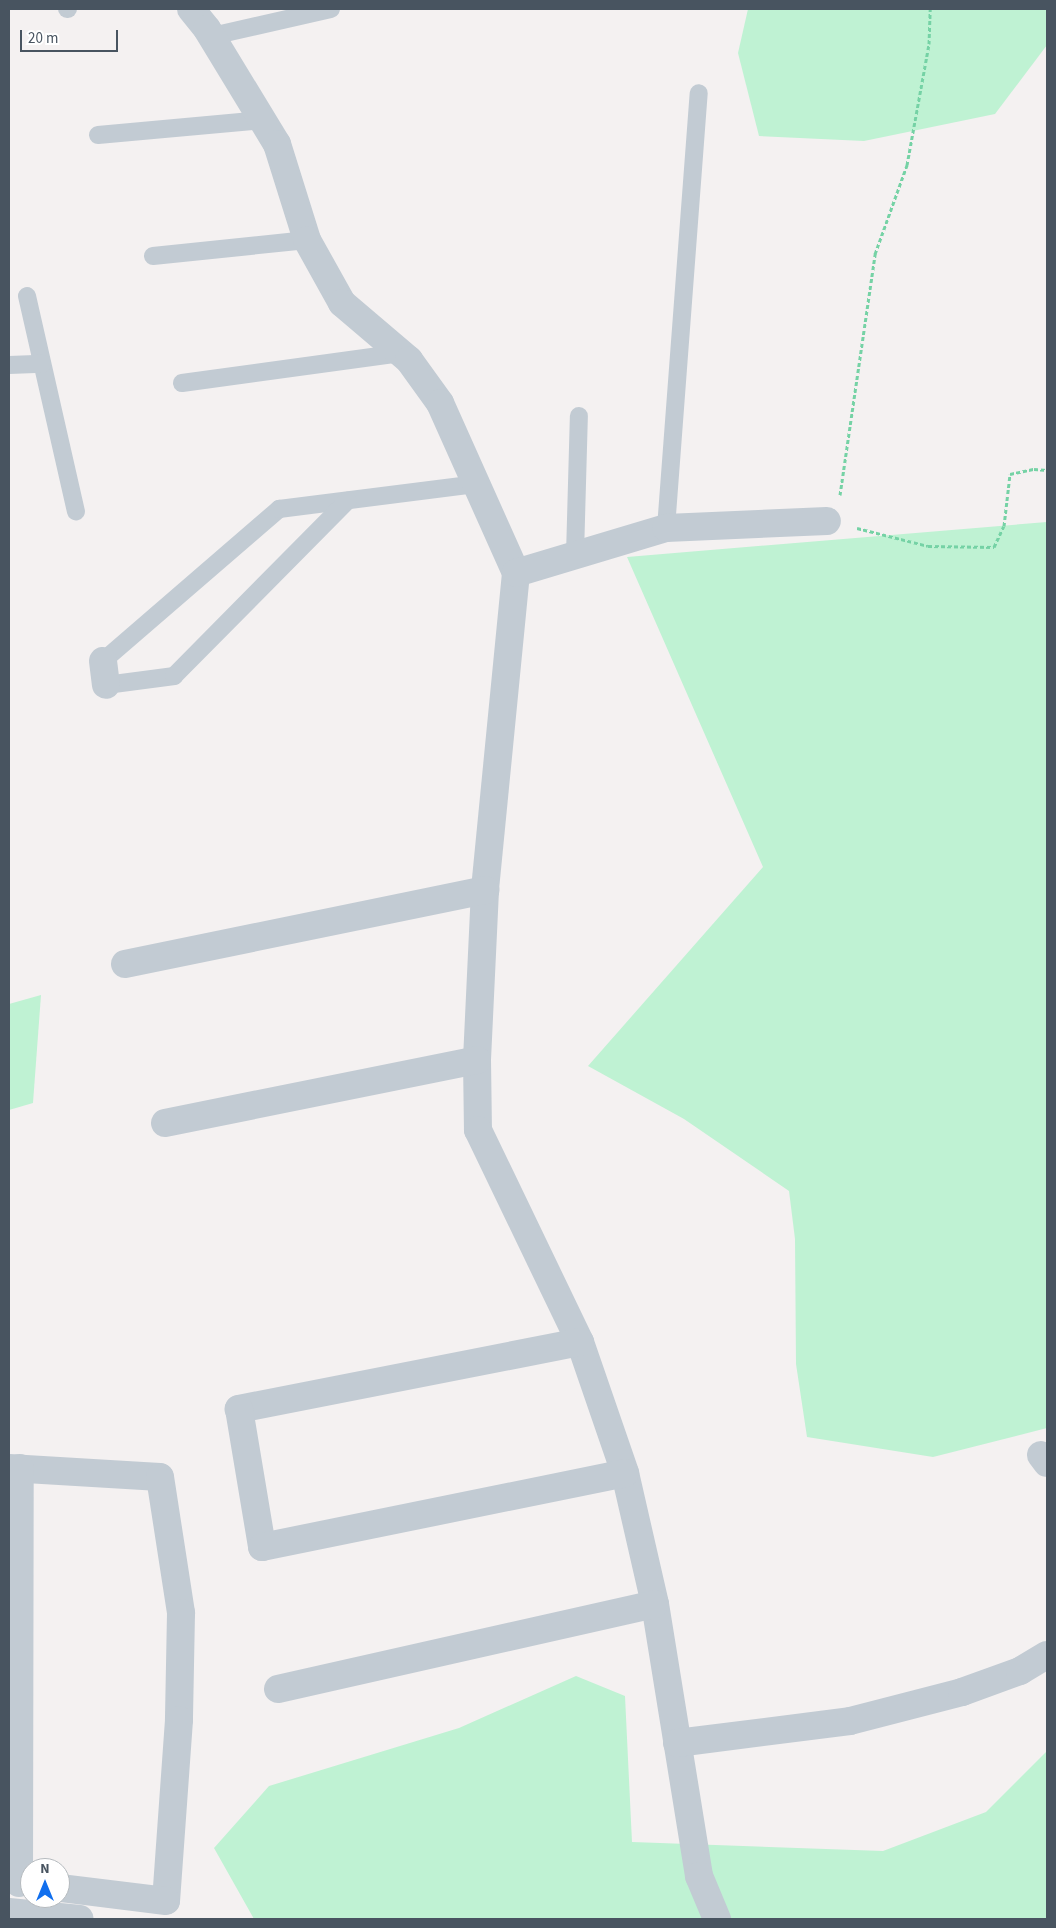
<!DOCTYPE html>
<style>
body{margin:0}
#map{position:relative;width:1056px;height:1928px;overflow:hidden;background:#f4f1f1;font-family:"Source Sans 3",sans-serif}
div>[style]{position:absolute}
.green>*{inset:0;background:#bff2d3}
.path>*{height:3px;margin-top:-1.5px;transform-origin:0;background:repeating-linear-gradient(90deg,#75d2a5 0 4px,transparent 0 6.5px)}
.service>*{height:18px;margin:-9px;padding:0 9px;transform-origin:9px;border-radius:9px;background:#c2cbd3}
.minor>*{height:28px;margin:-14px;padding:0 14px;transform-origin:14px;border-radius:14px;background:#c2cbd3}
span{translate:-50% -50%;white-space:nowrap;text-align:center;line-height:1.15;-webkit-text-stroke:4.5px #fff;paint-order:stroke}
.frame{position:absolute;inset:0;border:10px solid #485460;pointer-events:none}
.north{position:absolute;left:20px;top:1858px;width:50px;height:50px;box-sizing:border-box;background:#fff;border:1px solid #b6bbbf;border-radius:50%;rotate:0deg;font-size:14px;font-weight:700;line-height:20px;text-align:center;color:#485460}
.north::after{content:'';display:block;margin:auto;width:18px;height:22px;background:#116fee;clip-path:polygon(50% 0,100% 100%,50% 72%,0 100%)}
.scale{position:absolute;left:20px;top:30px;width:98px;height:22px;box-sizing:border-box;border:2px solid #485460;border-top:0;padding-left:6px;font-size:15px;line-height:18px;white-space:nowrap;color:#485460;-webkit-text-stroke:4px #fff;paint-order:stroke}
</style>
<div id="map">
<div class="green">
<div style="clip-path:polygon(748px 9px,1047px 9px,1047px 45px,995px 114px,864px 141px,759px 136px,738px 53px)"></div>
<div style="clip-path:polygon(1047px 522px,1047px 1428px,933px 1457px,807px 1437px,796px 1364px,795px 1239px,789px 1191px,684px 1119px,588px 1066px,763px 867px,627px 557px)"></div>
<div style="clip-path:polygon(41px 995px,33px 1103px,9px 1110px,9px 1004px)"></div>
<div style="clip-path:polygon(576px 1676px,625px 1696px,632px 1842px,883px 1851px,986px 1812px,1047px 1751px,1047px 1919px,254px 1919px,214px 1848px,269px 1786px,459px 1728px)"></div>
</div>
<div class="path">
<div style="left:840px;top:495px;width:244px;rotate:-81.7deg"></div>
<div style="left:875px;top:254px;width:95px;rotate:-70.2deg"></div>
<div style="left:907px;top:165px;width:123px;rotate:-79.7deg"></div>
<div style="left:929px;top:44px;width:35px;rotate:-88deg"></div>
<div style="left:857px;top:528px;width:73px;rotate:14.2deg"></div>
<div style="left:928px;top:546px;width:66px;rotate:0.9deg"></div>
<div style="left:994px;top:547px;width:23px;rotate:-65deg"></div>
<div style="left:1004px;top:526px;width:52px;rotate:-83.4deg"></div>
<div style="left:1010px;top:474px;width:25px;rotate:-12deg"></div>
<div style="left:1034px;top:469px;width:13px;rotate:4deg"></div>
</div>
<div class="service">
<div style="left:67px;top:9px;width:1px"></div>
<div style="left:212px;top:36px;width:122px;rotate:-12.8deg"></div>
<div style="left:98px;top:135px;width:165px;rotate:-5.2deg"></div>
<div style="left:153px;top:256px;width:155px;rotate:-5.9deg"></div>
<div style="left:27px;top:296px;width:221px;rotate:77.2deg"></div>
<div style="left:9px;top:365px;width:33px;rotate:-2deg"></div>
<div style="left:182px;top:383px;width:221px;rotate:-7.8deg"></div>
<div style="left:666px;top:528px;width:436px;rotate:-85.7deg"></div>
<div style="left:575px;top:555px;width:139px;rotate:-88.4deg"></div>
<div style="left:103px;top:661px;width:233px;rotate:-40.8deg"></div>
<div style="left:279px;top:509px;width:200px;rotate:-7.2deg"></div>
<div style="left:106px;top:685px;width:69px;rotate:-7.5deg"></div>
<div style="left:174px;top:676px;width:247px;rotate:-45.3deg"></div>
</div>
<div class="minor">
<div style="left:191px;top:9px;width:26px;rotate:51deg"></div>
<div style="left:207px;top:29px;width:135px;rotate:58.7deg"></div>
<div style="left:277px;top:144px;width:101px;rotate:72.6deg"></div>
<div style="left:307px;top:240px;width:72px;rotate:60.9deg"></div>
<div style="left:342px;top:303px;width:88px;rotate:40.4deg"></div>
<div style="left:409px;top:360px;width:53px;rotate:54.2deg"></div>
<div style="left:440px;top:403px;width:186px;rotate:65.9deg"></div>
<div style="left:516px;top:573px;width:319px;rotate:95.6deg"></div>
<div style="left:485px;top:890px;width:170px;rotate:92.7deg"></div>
<div style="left:477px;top:1060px;width:70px;rotate:89.2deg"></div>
<div style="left:478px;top:1130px;width:235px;rotate:64.3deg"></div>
<div style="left:580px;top:1342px;width:139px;rotate:71deg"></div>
<div style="left:625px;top:1473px;width:134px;rotate:77.1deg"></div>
<div style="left:655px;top:1604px;width:276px;rotate:80.8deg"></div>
<div style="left:699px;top:1876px;width:47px;rotate:67.3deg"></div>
<div style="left:516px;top:573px;width:157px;rotate:-16.7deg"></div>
<div style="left:666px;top:528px;width:161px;rotate:-2.5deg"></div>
<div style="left:103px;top:661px;width:24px;rotate:83deg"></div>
<div style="left:125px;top:964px;width:368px;rotate:-11.6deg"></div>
<div style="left:165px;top:1123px;width:318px;rotate:-11.4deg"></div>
<div style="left:580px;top:1342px;width:348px;rotate:168.9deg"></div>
<div style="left:239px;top:1409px;width:140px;rotate:80.5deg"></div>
<div style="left:262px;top:1547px;width:370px;rotate:-11.5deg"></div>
<div style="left:1041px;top:1455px;width:10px;rotate:53deg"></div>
<div style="left:9px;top:1468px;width:151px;rotate:3.4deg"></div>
<div style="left:160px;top:1477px;width:138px;rotate:81.2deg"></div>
<div style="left:181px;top:1613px;width:107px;rotate:91.1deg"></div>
<div style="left:179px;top:1720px;width:181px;rotate:94.1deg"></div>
<div style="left:166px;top:1901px;width:107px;rotate:-173deg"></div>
<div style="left:278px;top:1689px;width:386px;rotate:-12.7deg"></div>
<div style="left:677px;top:1743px;width:174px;rotate:-7.2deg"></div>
<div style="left:850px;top:1721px;width:116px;rotate:-14.5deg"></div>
<div style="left:962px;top:1692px;width:62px;rotate:-19.9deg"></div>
<div style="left:1020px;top:1671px;width:31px;rotate:-31deg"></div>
<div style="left:19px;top:1883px;width:415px;rotate:-89.9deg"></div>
<div style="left:9px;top:1912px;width:71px;rotate:5.6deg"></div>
</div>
<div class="frame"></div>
<div class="north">N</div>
<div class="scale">20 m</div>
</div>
